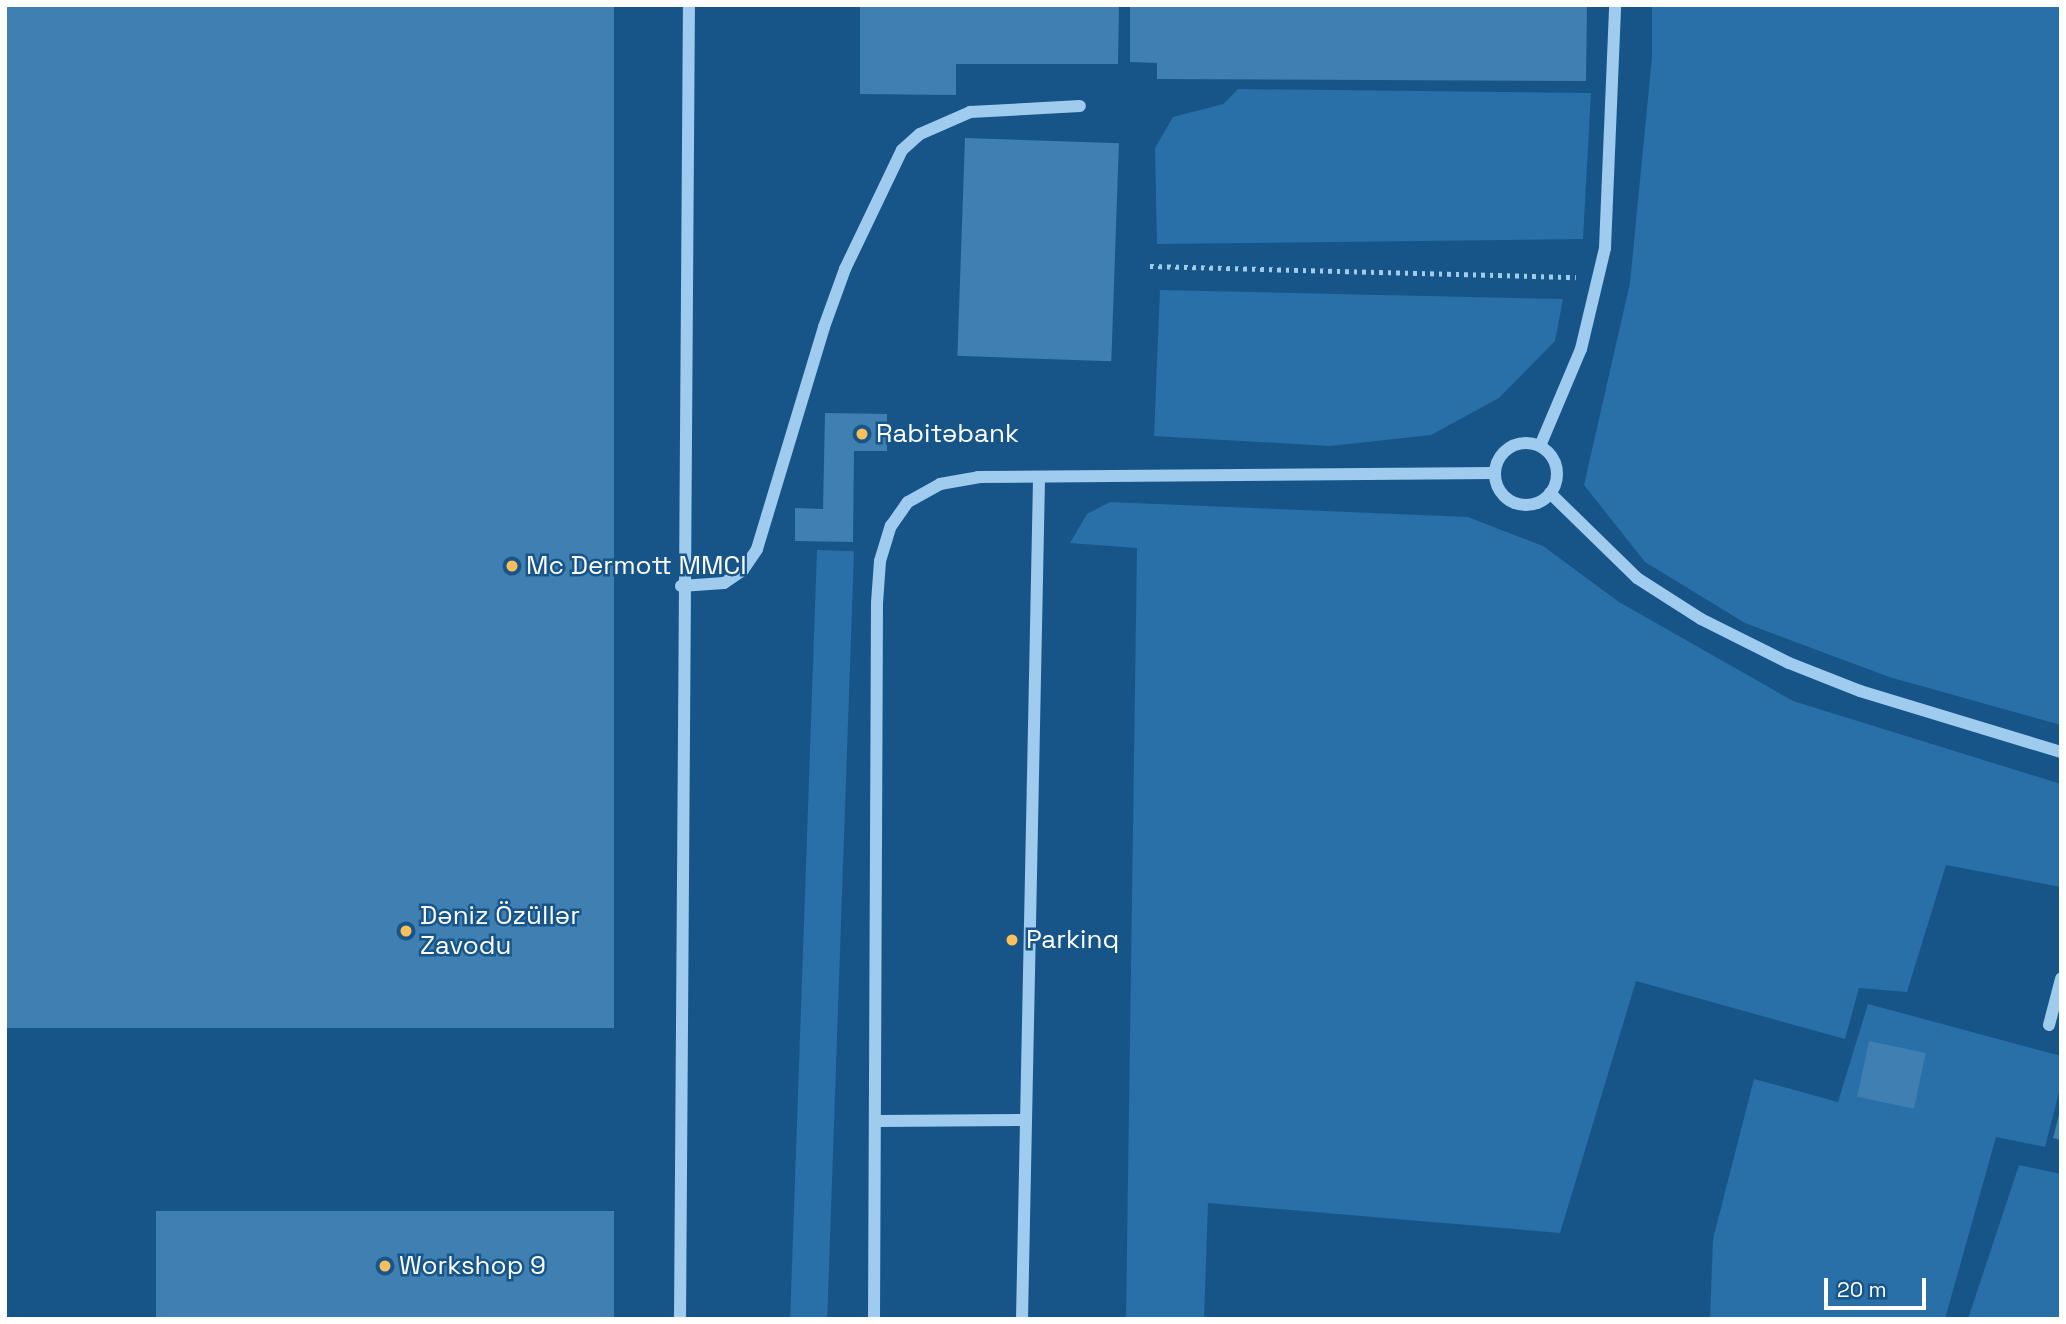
<!DOCTYPE html>
<meta charset="utf-8">
<style>
body{margin:0}
#map{position:relative;width:2066px;height:1324px;overflow:hidden;background:#175589;font-family:"Space Grotesk",sans-serif}
div>[style]{position:absolute}
.green>*{inset:0;background:#296fa8;transform-origin:0 0}
.building>*{inset:0;background:#3f7fb2;transform-origin:0 0}
.path>*{height:4.5px;margin-top:-2.25px;transform-origin:0;background:repeating-linear-gradient(90deg,#9fcbee 0 3.5px,transparent 0 8.5px)}
.minor>*{height:12px;margin:-6px;padding:0 6px;transform-origin:6px;border-radius:6px;background:#9fcbee}
.minor>.ring{margin:-6px;padding:0;box-sizing:content-box;background:none;border:12px solid #9fcbee;border-radius:50%}
.dots>*{width:19px;height:19px;translate:-50% -50%;box-sizing:border-box;border:4px solid #175589;border-radius:50%}
span{translate:-50% -50%;white-space:nowrap;text-align:center;line-height:1.15;-webkit-text-stroke:5px #175589;paint-order:stroke}
.poi-label{font-size:26px;color:#fff}
.left{translate:0 -50%;text-align:left}
.frame{position:absolute;inset:0;border:7px solid #fff;pointer-events:none}
.scale{position:absolute;left:1824px;top:1278px;width:102px;height:32px;box-sizing:border-box;border:4px solid #fff;border-top:0;padding-left:9px;font-size:21px;line-height:24px;white-space:nowrap;color:#fff;-webkit-text-stroke:5px #175589;paint-order:stroke}
</style>
<div id="map">
<div class="green">
<div style="clip-path:polygon(1652px 5px,2061px 5px,2061px 725px,1889px 677px,1745px 623px,1645px 562px,1584px 485px,1630px 283px,1652px 57px)"></div>
<div style="clip-path:polygon(1238px 89px,1591px 93px,1583px 239px,1157px 244px,1155px 148px,1173px 117px,1223px 104px)"></div>
<div style="clip-path:polygon(1160px 290px,1563px 299px,1555px 341px,1499px 398px,1431px 435px,1330px 446px,1154px 436px)"></div>
<div style="clip-path:polygon(1110px 502px,1468px 517px,1543px 546px,1619px 602px,1793px 701px,2061px 784px,2061px 887px,1946px 865px,1907px 992px,1859px 988px,1845px 1039px,1636px 981px,1560px 1233px,1208px 1203px,1204px 1319px,1126px 1319px,1137px 548px,1070px 543px,1087px 514px)"></div>
<div style="left:817px;top:550px;width:37px;height:769px;rotate:2deg"></div>
<div style="clip-path:polygon(1868px 1004px,2061px 1056px,2061px 1084px,2045px 1147px,1996px 1137px,1945px 1319px,1710px 1319px,1713px 1239px,1754px 1079px,1838px 1102px)"></div>
<div style="clip-path:polygon(2019px 1165px,2061px 1174px,2061px 1319px,1968px 1319px)"></div>
</div>
<div class="building">
<div style="left:5px;top:5px;width:609px;height:1023px"></div>
<div style="clip-path:polygon(860px 5px,1119px 5px,1118px 64px,956px 64px,956px 95px,860px 94px)"></div>
<div style="clip-path:polygon(1130px 5px,1587px 5px,1586px 81px,1157px 79px,1157px 63px,1130px 62px)"></div>
<div style="left:965px;top:138px;width:154px;height:218px;rotate:2deg"></div>
<div style="clip-path:polygon(825px 413px,887px 414px,887px 451px,854px 451px,853px 542px,795px 541px,795px 508px,823px 509px)"></div>
<div style="left:1869px;top:1041px;width:58px;height:57px;rotate:12deg"></div>
<div style="clip-path:polygon(2061px 1107px,2061px 1140px,2053px 1138px)"></div>
<div style="left:614px;top:1211px;width:108px;height:458px;rotate:90deg"></div>
</div>
<div class="path">
<div style="left:1150px;top:266px;width:426px;rotate:1.5deg"></div>
</div>
<div class="minor">
<div class="ring" style="left:1495px;top:443px;width:50px;height:50px"></div>
<div style="left:1540px;top:446px;width:105px;rotate:-67.1deg"></div>
<div style="left:1581px;top:349px;width:104px;rotate:-76.6deg"></div>
<div style="left:1605px;top:248px;width:243px;rotate:-87.6deg"></div>
<div style="left:1550px;top:493px;width:122px;rotate:44.3deg"></div>
<div style="left:1637px;top:578px;width:76px;rotate:32.6deg"></div>
<div style="left:1701px;top:619px;width:98px;rotate:26.6deg"></div>
<div style="left:1789px;top:663px;width:76px;rotate:21.5deg"></div>
<div style="left:1860px;top:691px;width:210px;rotate:16.9deg"></div>
<div style="left:681px;top:586px;width:43px;rotate:-4deg"></div>
<div style="left:724px;top:583px;width:23px;rotate:-34deg"></div>
<div style="left:743px;top:570px;width:25px;rotate:-56deg"></div>
<div style="left:757px;top:549px;width:232px;rotate:-73.2deg"></div>
<div style="left:824px;top:327px;width:62px;rotate:-70.1deg"></div>
<div style="left:845px;top:269px;width:132px;rotate:-64.4deg"></div>
<div style="left:902px;top:150px;width:24px;rotate:-42deg"></div>
<div style="left:920px;top:134px;width:55px;rotate:-23.7deg"></div>
<div style="left:970px;top:112px;width:110px;rotate:-3.1deg"></div>
<div style="left:2049px;top:1025px;width:48px;rotate:-75.4deg"></div>
<div style="left:877px;top:1121px;width:149px;rotate:-0.4deg"></div>
<div style="left:680px;top:1319px;width:1314px;rotate:-89.61deg"></div>
<div style="left:874px;top:1319px;width:716px;rotate:-89.76deg"></div>
<div style="left:877px;top:603px;width:42px;rotate:-85.9deg"></div>
<div style="left:880px;top:561px;width:37px;rotate:-73deg"></div>
<div style="left:891px;top:526px;width:29px;rotate:-55deg"></div>
<div style="left:908px;top:502px;width:37px;rotate:-29deg"></div>
<div style="left:940px;top:484px;width:39px;rotate:-10deg"></div>
<div style="left:978px;top:477px;width:517px;rotate:-0.44deg"></div>
<div style="left:1022px;top:1319px;width:840px;rotate:-88.84deg"></div>
</div>
<div class="dots">
<div style="left:862px;top:434px;background:#ffbf5c"></div>
<div style="left:512px;top:566px;background:#ffbf5c"></div>
<div style="left:406px;top:931px;background:#ffbf5c"></div>
<div style="left:1012px;top:940px;background:#ffbf5c"></div>
<div style="left:385px;top:1266px;background:#ffbf5c"></div>
</div>
<div class="poi-label">
<span class="left" style="left:876px;top:434px">Rabitəbank</span>
<span class="left" style="left:526px;top:566px">Mc Dermott MMCI</span>
<span class="left" style="left:420px;top:931px">Dəniz Özüllər<br>Zavodu</span>
<span class="left" style="left:1026px;top:940px">Parkinq</span>
<span class="left" style="left:399px;top:1266px">Workshop 9</span>
</div>
<div class="frame"></div>
<div class="scale">20 m</div>
</div>
